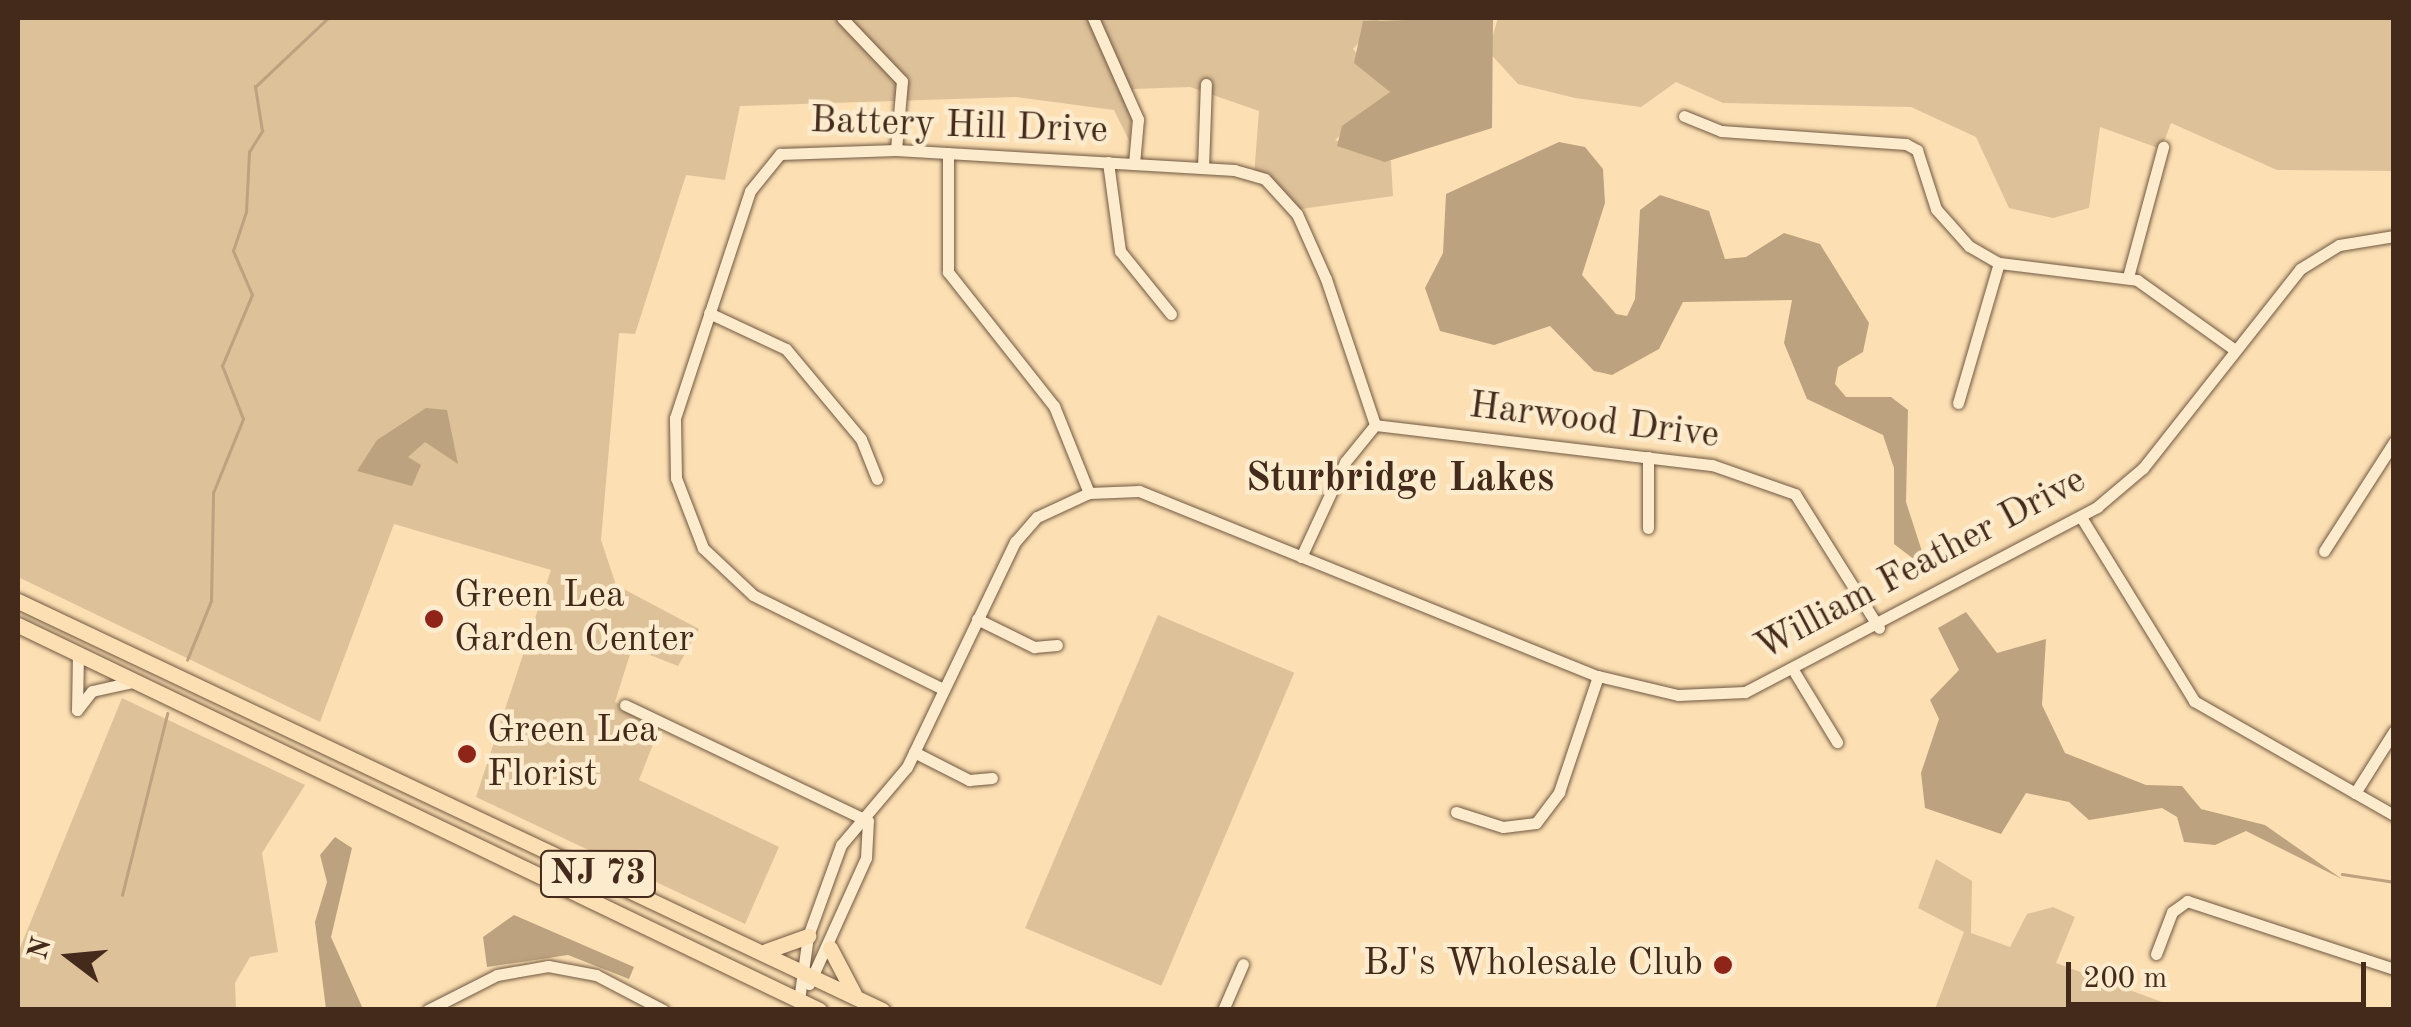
<!DOCTYPE html>
<style>
body{margin:0}
#map{position:relative;width:2411px;height:1027px;overflow:hidden;background:#fce0b3;font-family:"Old Standard TT",serif}
div>[style]{position:absolute}
.green>*{inset:0;background:#ddc199;transform-origin:0 0}
.water>*{inset:0;background:#bda27f}
.stream>*{height:2.5px;margin:-1.25px;padding:0 1.25px;transform-origin:1.25px;border-radius:1.25px;background:#bda27f}
.roads{filter:drop-shadow(0 0 2px #715841) drop-shadow(0 0 2px #715841)}
.minor>*{height:11px;margin:-5.5px;padding:0 5.5px;transform-origin:5.5px;border-radius:5.5px;background:#fdebce}
.highway>*{height:15px;margin:-7.5px;padding:0 7.5px;transform-origin:7.5px;border-radius:7.5px;background:#fce0b3}
.dots>*{width:28px;height:28px;translate:-50% -50%;box-sizing:border-box;border:5px solid #fdebce;border-radius:50%}
span{translate:-50% -50%;white-space:nowrap;text-align:center;line-height:1.15;-webkit-text-stroke:9px #fdebce;paint-order:stroke}
.shield-label span{padding:2px 8px;background:#fdebce;border:2px solid;border-radius:8px;-webkit-text-stroke-width:0}
.shield-label{font-size:35px;color:#432a1b;font-weight:700}
.street-label{font-size:38px;color:#432a1b}
.poi-label{font-size:38px;color:#432a1b}
.left{translate:0 -50%;text-align:left}
.right{translate:-100% -50%;text-align:right}
.neighbourhood-label{font-size:40px;color:#432a1b;font-weight:700}
.frame{position:absolute;inset:0;border:20px solid #432a1b;pointer-events:none}
.north{position:absolute;left:20px;top:907px;width:100px;height:100px;-webkit-text-stroke:8px #fdebce;paint-order:stroke;rotate:286deg;font-size:28px;font-weight:700;line-height:40px;text-align:center;color:#432a1b}
.north::after{content:'';display:block;margin:auto;width:35px;height:45px;background:#432a1b;clip-path:polygon(50% 0,100% 100%,50% 72%,0 100%)}
.scale{position:absolute;left:2066px;top:962px;width:300px;height:45px;box-sizing:border-box;border:5px solid #432a1b;border-top:0;padding-left:12px;font-size:30px;line-height:35px;white-space:nowrap;color:#432a1b;-webkit-text-stroke:8px #fdebce;paint-order:stroke}
</style>
<div id="map">
<div class="green">
<div style="clip-path:polygon(18px 18px,1381px 18px,1353px 49px,1390px 92px,1335px 140px,1391px 161px,1393px 196px,1294px 210px,1254px 176px,1259px 111px,1190px 87px,1133px 89px,1130px 142px,1114px 110px,1016px 97px,740px 106px,725px 180px,686px 175px,635px 334px,619px 333px,601px 540px,616px 585px,699px 629px,678px 666px,632px 648px,615px 702px,661px 724px,639px 780px,779px 847px,745px 924px,476px 797px,551px 570px,394px 524px,320px 722px,18px 577px)"></div>
<div style="clip-path:polygon(1498px 18px,2393px 18px,2393px 171px,2277px 170px,2171px 123px,2161px 149px,2100px 127px,2089px 208px,2053px 218px,2009px 208px,1976px 137px,1911px 107px,1723px 103px,1676px 82px,1641px 107px,1575px 98px,1518px 84px,1488px 51px)"></div>
<div style="left:1158px;top:615px;width:148px;height:340px;rotate:23deg"></div>
<div style="clip-path:polygon(122px 698px,305px 785px,262px 853px,278px 952px,250px 957px,235px 983px,236px 1009px,18px 1009px,18px 953px)"></div>
<div style="clip-path:polygon(1936px 859px,1972px 881px,1971px 933px,2010px 947px,2027px 914px,2053px 907px,2075px 917px,2056px 963px,2181px 1009px,1935px 1009px,1964px 932px,1918px 908px)"></div>
</div>
<div class="water">
<div style="clip-path:polygon(1493px 18px,1492px 128px,1385px 162px,1337px 146px,1342px 126px,1390px 92px,1354px 63px,1363px 21px)"></div>
<div style="clip-path:polygon(1559px 142px,1585px 147px,1603px 169px,1605px 203px,1582px 275px,1616px 314px,1627px 316px,1635px 299px,1640px 210px,1660px 195px,1709px 211px,1725px 259px,1746px 257px,1784px 233px,1820px 244px,1869px 323px,1863px 352px,1838px 367px,1835px 384px,1846px 397px,1891px 397px,1908px 410px,1906px 502px,1928px 570px,1894px 544px,1894px 468px,1883px 435px,1807px 399px,1784px 343px,1792px 300px,1683px 302px,1659px 349px,1612px 375px,1594px 371px,1550px 326px,1494px 345px,1440px 331px,1425px 288px,1443px 253px,1446px 194px)"></div>
<div style="clip-path:polygon(426px 408px,447px 410px,458px 464px,425px 442px,408px 457px,421px 465px,412px 486px,357px 471px,377px 440px)"></div>
<div style="clip-path:polygon(1966px 612px,1997px 653px,2046px 639px,2042px 705px,2065px 753px,2146px 785px,2182px 786px,2201px 809px,2265px 825px,2342px 879px,2246px 831px,2215px 845px,2184px 842px,2177px 817px,2162px 808px,2089px 820px,2069px 802px,2026px 793px,2001px 834px,1925px 808px,1921px 773px,1939px 719px,1930px 700px,1959px 670px,1938px 628px)"></div>
<div style="clip-path:polygon(335px 837px,352px 848px,331px 937px,363px 1009px,326px 1009px,315px 922px,327px 882px,320px 855px)"></div>
<div style="clip-path:polygon(514px 915px,634px 967px,629px 979px,568px 955px,487px 967px,483px 937px)"></div>
</div>
<div class="stream">
<div style="left:187px;top:660px;width:64px;rotate:-67.9deg"></div>
<div style="left:211px;top:601px;width:108px;rotate:-88.9deg"></div>
<div style="left:213px;top:493px;width:80px;rotate:-67.9deg"></div>
<div style="left:243px;top:419px;width:57px;rotate:-111.6deg"></div>
<div style="left:222px;top:366px;width:77px;rotate:-67.1deg"></div>
<div style="left:252px;top:295px;width:48px;rotate:-113.4deg"></div>
<div style="left:233px;top:251px;width:41px;rotate:-71.6deg"></div>
<div style="left:246px;top:212px;width:60px;rotate:-87.1deg"></div>
<div style="left:249px;top:152px;width:25px;rotate:-58deg"></div>
<div style="left:262px;top:131px;width:45px;rotate:-99deg"></div>
<div style="left:255px;top:87px;width:100px;rotate:-43.4deg"></div>
<div style="left:2342px;top:874px;width:53px;rotate:8.7deg"></div>
<div style="left:122px;top:895px;width:187px;rotate:-76deg"></div>
</div>
<div class="roads">
<div class="minor">
<div style="left:842px;top:18px;width:87px;rotate:46.4deg"></div>
<div style="left:902px;top:81px;width:69px;rotate:95deg"></div>
<div style="left:1093px;top:18px;width:111px;rotate:66deg"></div>
<div style="left:1138px;top:119px;width:45px;rotate:95.1deg"></div>
<div style="left:1684px;top:116px;width:40px;rotate:22deg"></div>
<div style="left:1721px;top:131px;width:185px;rotate:4deg"></div>
<div style="left:1906px;top:144px;width:13px;rotate:29deg"></div>
<div style="left:1917px;top:150px;width:62px;rotate:72.1deg"></div>
<div style="left:1936px;top:209px;width:50px;rotate:48.3deg"></div>
<div style="left:1969px;top:246px;width:34px;rotate:30deg"></div>
<div style="left:1999px;top:263px;width:139px;rotate:7deg"></div>
<div style="left:2137px;top:280px;width:120px;rotate:35.5deg"></div>
<div style="left:948px;top:153px;width:119px;rotate:90deg"></div>
<div style="left:948px;top:272px;width:171px;rotate:51.7deg"></div>
<div style="left:1054px;top:406px;width:94px;rotate:68.1deg"></div>
<div style="left:1108px;top:162px;width:90px;rotate:82.3deg"></div>
<div style="left:1120px;top:251px;width:81px;rotate:51deg"></div>
<div style="left:1203px;top:168px;width:84px;rotate:-88deg"></div>
<div style="left:2128px;top:277px;width:135px;rotate:-74.9deg"></div>
<div style="left:709px;top:313px;width:85px;rotate:25.1deg"></div>
<div style="left:786px;top:349px;width:117px;rotate:50.2deg"></div>
<div style="left:861px;top:439px;width:43px;rotate:68.2deg"></div>
<div style="left:1958px;top:403px;width:146px;rotate:-73.7deg"></div>
<div style="left:1648px;top:457px;width:71px;rotate:90deg"></div>
<div style="left:2081px;top:517px;width:216px;rotate:58.4deg"></div>
<div style="left:2194px;top:701px;width:230px;rotate:29.7deg"></div>
<div style="left:2324px;top:551px;width:130px;rotate:-57.3deg"></div>
<div style="left:1301px;top:557px;width:105px;rotate:-65.1deg"></div>
<div style="left:1345px;top:462px;width:48px;rotate:-51deg"></div>
<div style="left:1375px;top:425px;width:339px;rotate:6.8deg"></div>
<div style="left:1712px;top:465px;width:88px;rotate:19.3deg"></div>
<div style="left:1795px;top:494px;width:158px;rotate:57.9deg"></div>
<div style="left:977px;top:619px;width:64px;rotate:26.2deg"></div>
<div style="left:1034px;top:647px;width:23px;rotate:-5deg"></div>
<div style="left:78px;top:653px;width:57px;rotate:91deg"></div>
<div style="left:77px;top:710px;width:24px;rotate:-52deg"></div>
<div style="left:92px;top:691px;width:42px;rotate:-12.4deg"></div>
<div style="left:1795px;top:673px;width:81px;rotate:58.7deg"></div>
<div style="left:943px;top:689px;width:212px;rotate:-153.7deg"></div>
<div style="left:753px;top:595px;width:69px;rotate:-136.8deg"></div>
<div style="left:703px;top:548px;width:75px;rotate:-111.1deg"></div>
<div style="left:676px;top:478px;width:60px;rotate:-91deg"></div>
<div style="left:675px;top:418px;width:239px;rotate:-71.7deg"></div>
<div style="left:750px;top:191px;width:48px;rotate:-51deg"></div>
<div style="left:780px;top:154px;width:116px;rotate:-2deg"></div>
<div style="left:896px;top:150px;width:339px;rotate:3.4deg"></div>
<div style="left:1234px;top:170px;width:32px;rotate:16deg"></div>
<div style="left:1265px;top:179px;width:47px;rotate:47.6deg"></div>
<div style="left:1297px;top:214px;width:71px;rotate:66deg"></div>
<div style="left:1326px;top:279px;width:154px;rotate:71.4deg"></div>
<div style="left:625px;top:705px;width:269px;rotate:25.5deg"></div>
<div style="left:914px;top:752px;width:62px;rotate:27deg"></div>
<div style="left:969px;top:780px;width:23px;rotate:-5deg"></div>
<div style="left:2355px;top:793px;width:73px;rotate:-57.8deg"></div>
<div style="left:1456px;top:812px;width:49px;rotate:17.7deg"></div>
<div style="left:1503px;top:827px;width:33px;rotate:-7deg"></div>
<div style="left:1536px;top:823px;width:39px;rotate:-53deg"></div>
<div style="left:1559px;top:792px;width:122px;rotate:-71.4deg"></div>
<div style="left:2156px;top:954px;width:45px;rotate:-69.1deg"></div>
<div style="left:2172px;top:912px;width:19px;rotate:-36deg"></div>
<div style="left:2187px;top:901px;width:218px;rotate:18.2deg"></div>
<div style="left:809px;top:984px;width:138px;rotate:-65.7deg"></div>
<div style="left:866px;top:858px;width:37px;rotate:-87deg"></div>
<div style="left:799px;top:1000px;width:65px;rotate:-82deg"></div>
<div style="left:808px;top:936px;width:97px;rotate:-70.1deg"></div>
<div style="left:841px;top:845px;width:102px;rotate:-49.8deg"></div>
<div style="left:907px;top:767px;width:250px;rotate:-64.4deg"></div>
<div style="left:1015px;top:542px;width:33px;rotate:-49deg"></div>
<div style="left:1037px;top:517px;width:57px;rotate:-24.8deg"></div>
<div style="left:1089px;top:493px;width:50px;rotate:-2.3deg"></div>
<div style="left:1139px;top:491px;width:495px;rotate:22deg"></div>
<div style="left:1598px;top:676px;width:82px;rotate:13.4deg"></div>
<div style="left:1678px;top:695px;width:67px;rotate:-2.6deg"></div>
<div style="left:1745px;top:692px;width:398px;rotate:-27.7deg"></div>
<div style="left:2097px;top:507px;width:60px;rotate:-40.3deg"></div>
<div style="left:2143px;top:468px;width:253px;rotate:-51.7deg"></div>
<div style="left:2300px;top:269px;width:46px;rotate:-31.6deg"></div>
<div style="left:2339px;top:245px;width:56px;rotate:-9.3deg"></div>
<div style="left:428px;top:1010px;width:77px;rotate:-26.9deg"></div>
<div style="left:497px;top:975px;width:52px;rotate:-10deg"></div>
<div style="left:548px;top:966px;width:49px;rotate:10.6deg"></div>
<div style="left:596px;top:975px;width:76px;rotate:27.6deg"></div>
<div style="left:1223px;top:1010px;width:50px;rotate:-66.5deg"></div>
</div>
<div class="highway">
<div style="left:18px;top:601px;width:956px;rotate:25.33deg"></div>
<div style="left:18px;top:625px;width:889px;rotate:25.67deg"></div>
<div style="left:830px;top:948px;width:52px;rotate:62.4deg"></div>
<div style="left:766px;top:951px;width:45px;rotate:-19.7deg"></div>
</div>
</div>
<div class="dots">
<div style="left:434px;top:619px;background:#8f2418"></div>
<div style="left:467px;top:754px;background:#8f2418"></div>
<div style="left:1723px;top:965px;background:#8f2418"></div>
</div>
<div class="shield-label">
<span style="left:598px;top:874px">NJ 73</span>
</div>
<div class="street-label">
<span style="left:959px;top:127px;rotate:2deg">Battery Hill Drive</span>
<span style="left:1594px;top:422px;rotate:7deg">Harwood Drive</span>
<span style="left:1921px;top:565px;rotate:-28deg">William Feather Drive</span>
</div>
<div class="poi-label">
<span class="left" style="left:454px;top:619px">Green Lea<br>Garden Center</span>
<span class="left" style="left:487px;top:754px">Green Lea<br>Florist</span>
<span class="right" style="left:1703px;top:965px">BJ's Wholesale Club</span>
</div>
<div class="neighbourhood-label">
<span style="left:1400px;top:480px">Sturbridge Lakes</span>
</div>
<div class="frame"></div>
<div class="north">N</div>
<div class="scale">200 m</div>
</div>
